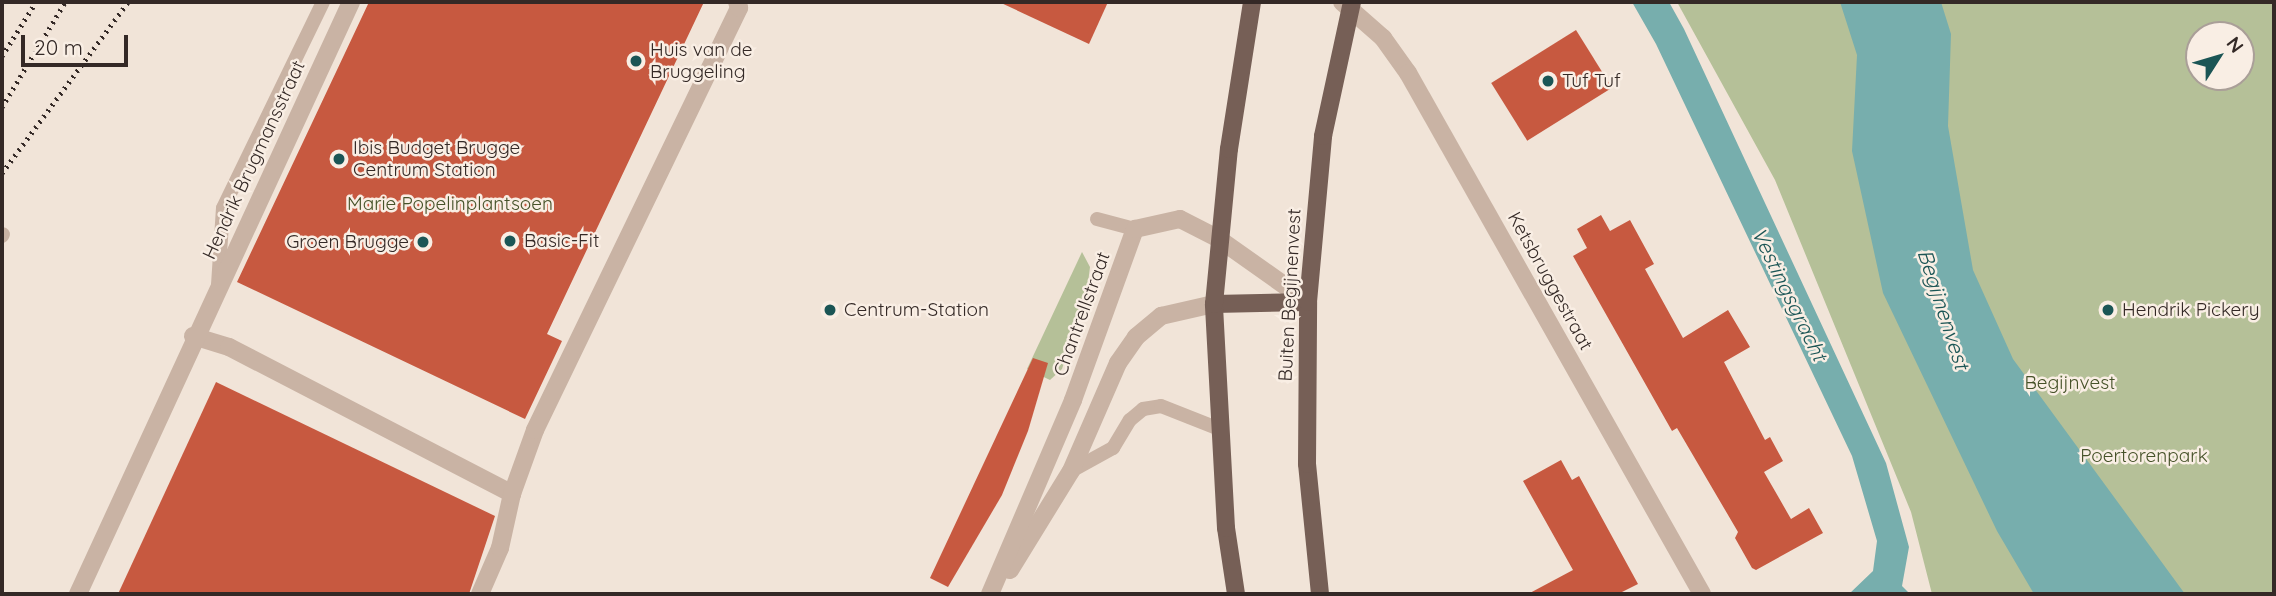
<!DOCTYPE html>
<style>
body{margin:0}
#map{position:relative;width:2276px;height:596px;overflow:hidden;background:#f1e4d8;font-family:Quicksand,sans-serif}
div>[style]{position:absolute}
.green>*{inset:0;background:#b5c098}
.water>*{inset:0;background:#77aead}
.building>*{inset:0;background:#c75940;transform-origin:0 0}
.lane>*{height:14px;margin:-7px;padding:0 7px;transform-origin:7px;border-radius:7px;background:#c9b3a4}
.street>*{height:18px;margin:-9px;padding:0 9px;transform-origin:9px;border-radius:9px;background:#c9b3a4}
.primary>*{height:18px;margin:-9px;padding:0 9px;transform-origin:9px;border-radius:9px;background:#765f56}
.rail>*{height:5px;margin-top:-2.5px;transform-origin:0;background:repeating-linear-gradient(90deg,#342926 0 2px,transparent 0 7px)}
.dots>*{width:19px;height:19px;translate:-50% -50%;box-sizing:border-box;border:4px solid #f9eee4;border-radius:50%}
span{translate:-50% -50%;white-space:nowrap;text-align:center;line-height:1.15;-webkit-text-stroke:5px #f9eee4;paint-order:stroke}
.poi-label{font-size:19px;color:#342926}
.left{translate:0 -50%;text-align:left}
.right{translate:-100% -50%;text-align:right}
.street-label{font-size:19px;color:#342926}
.park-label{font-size:19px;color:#465229}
.water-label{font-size:21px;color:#1b5555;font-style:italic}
.frame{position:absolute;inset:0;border:4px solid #342926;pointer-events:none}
.north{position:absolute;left:2185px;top:21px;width:70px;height:70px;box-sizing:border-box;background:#f9eee4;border:2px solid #aa9f98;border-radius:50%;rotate:53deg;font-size:19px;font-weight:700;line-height:28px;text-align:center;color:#342926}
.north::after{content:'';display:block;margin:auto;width:24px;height:32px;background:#1b5555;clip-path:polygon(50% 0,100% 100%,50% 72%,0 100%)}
.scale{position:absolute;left:21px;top:35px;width:107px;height:32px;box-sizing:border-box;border:4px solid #342926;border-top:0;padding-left:9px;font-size:21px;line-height:24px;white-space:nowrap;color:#342926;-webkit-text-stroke:5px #f9eee4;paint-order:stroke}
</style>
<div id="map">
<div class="green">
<div style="clip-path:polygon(evenodd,1677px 2px,2274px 2px,2274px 594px,1932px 594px,1911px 512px,1775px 180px,1677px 2px,2199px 35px,2241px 35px,2241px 77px,2199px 77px,2199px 35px)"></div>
<div style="clip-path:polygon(1082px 252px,1090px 267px,1087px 291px,1062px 369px,1050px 380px,1027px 369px)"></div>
</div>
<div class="water">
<div style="clip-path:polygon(1632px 2px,1669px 2px,1684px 29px,1886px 463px,1909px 547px,1902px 586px,1910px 594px,1849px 594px,1873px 571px,1877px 541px,1852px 456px,1656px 44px)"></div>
<div style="clip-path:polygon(1840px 2px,1941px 2px,1951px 34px,1948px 126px,1973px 270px,2013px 359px,2185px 594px,2034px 594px,1997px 531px,1883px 293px,1852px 151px,1857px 55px)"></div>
</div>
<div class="building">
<div style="clip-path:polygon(369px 2px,704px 2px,547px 334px,562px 341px,525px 419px,237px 282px)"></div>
<div style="clip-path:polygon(999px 2px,1108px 2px,1089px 44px)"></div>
<div style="left:1576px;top:30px;width:68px;height:100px;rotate:58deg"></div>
<div style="clip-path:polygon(1601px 215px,1610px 231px,1630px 220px,1654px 264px,1645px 269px,1683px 338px,1728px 310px,1750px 347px,1724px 362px,1765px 440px,1770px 437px,1783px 461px,1764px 472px,1791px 519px,1809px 508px,1823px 533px,1756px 570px,1752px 568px,1735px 538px,1738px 532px,1677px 428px,1672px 431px,1573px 256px,1587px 248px,1577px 229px)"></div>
<div style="clip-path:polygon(1033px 358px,1048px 363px,1028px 431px,1002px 495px,948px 587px,930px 578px)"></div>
<div style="clip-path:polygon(216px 382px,495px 516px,469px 594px,118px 594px)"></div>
<div style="clip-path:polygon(1561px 460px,1572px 480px,1579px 476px,1638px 584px,1618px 594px,1528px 594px,1573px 570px,1523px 481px)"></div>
</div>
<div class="lane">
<div style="left:1097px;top:219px;width:39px;rotate:15deg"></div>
<div style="left:2px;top:236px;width:2px;rotate:-63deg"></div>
<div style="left:218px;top:285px;width:77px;rotate:-86.3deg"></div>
<div style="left:223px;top:208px;width:229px;rotate:-64.1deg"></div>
<div style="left:1071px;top:471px;width:48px;rotate:-28.7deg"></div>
<div style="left:1113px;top:448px;width:33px;rotate:-59deg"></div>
<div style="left:1130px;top:420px;width:17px;rotate:-40deg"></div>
<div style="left:1143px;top:409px;width:18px;rotate:-9deg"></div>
<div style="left:1161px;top:406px;width:62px;rotate:21.6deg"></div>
</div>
<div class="street">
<div style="left:1342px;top:2px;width:55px;rotate:41.3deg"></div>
<div style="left:1383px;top:38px;width:43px;rotate:54.5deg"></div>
<div style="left:1408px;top:73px;width:598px;rotate:60.56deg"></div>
<div style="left:193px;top:336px;width:38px;rotate:17deg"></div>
<div style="left:229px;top:347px;width:319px;rotate:27.4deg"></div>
<div style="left:1010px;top:570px;width:116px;rotate:-58.4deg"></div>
<div style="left:1071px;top:471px;width:118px;rotate:-66.5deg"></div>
<div style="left:1118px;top:363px;width:32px;rotate:-55deg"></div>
<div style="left:1136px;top:337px;width:33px;rotate:-40deg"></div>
<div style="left:1161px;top:316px;width:54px;rotate:-12.8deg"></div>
<div style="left:78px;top:594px;width:652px;rotate:-65.24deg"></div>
<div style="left:480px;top:594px;width:50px;rotate:-66.5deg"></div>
<div style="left:500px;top:548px;width:55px;rotate:-77.5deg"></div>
<div style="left:512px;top:494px;width:68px;rotate:-70.2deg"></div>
<div style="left:535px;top:430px;width:469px;rotate:-64.2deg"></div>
<div style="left:739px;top:8px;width:6px;rotate:-108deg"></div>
<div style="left:990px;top:594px;width:211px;rotate:-66.8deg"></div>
<div style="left:1073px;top:400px;width:182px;rotate:-70.1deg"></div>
<div style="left:1135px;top:229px;width:46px;rotate:-12.5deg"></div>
<div style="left:1180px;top:219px;width:44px;rotate:27.1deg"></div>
<div style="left:1219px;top:239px;width:109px;rotate:35.3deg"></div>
</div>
<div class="primary">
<div style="left:1214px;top:304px;width:94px;rotate:-1.2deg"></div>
<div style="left:1236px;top:594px;width:67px;rotate:-98.6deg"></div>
<div style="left:1226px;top:528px;width:224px;rotate:-93.1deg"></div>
<div style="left:1214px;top:304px;width:156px;rotate:-84.5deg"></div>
<div style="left:1229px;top:149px;width:149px;rotate:-81.1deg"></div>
<div style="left:1320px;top:594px;width:131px;rotate:-95.7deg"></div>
<div style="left:1307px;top:464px;width:162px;rotate:-89.6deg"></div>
<div style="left:1308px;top:302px;width:167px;rotate:-84.8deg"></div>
<div style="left:1323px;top:136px;width:137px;rotate:-77.8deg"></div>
</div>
<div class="rail">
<div style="left:2px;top:56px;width:64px;rotate:-57.8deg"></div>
<div style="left:2px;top:107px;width:122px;rotate:-59deg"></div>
<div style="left:2px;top:173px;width:212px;rotate:-53.6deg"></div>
</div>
<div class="dots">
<div style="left:636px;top:61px;background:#1b5555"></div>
<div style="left:1548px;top:81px;background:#1b5555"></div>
<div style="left:339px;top:159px;background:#1b5555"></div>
<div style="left:510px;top:241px;background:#1b5555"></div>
<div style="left:423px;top:242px;background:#1b5555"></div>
<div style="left:830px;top:310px;background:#1b5555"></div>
<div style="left:2108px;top:310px;background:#1b5555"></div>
</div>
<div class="poi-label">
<span class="left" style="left:650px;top:61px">Huis van de<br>Bruggeling</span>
<span class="left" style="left:1562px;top:81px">Tuf Tuf</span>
<span class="left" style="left:353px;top:159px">Ibis Budget Brugge<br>Centrum Station</span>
<span class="left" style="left:524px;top:241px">Basic-Fit</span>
<span class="right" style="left:409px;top:242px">Groen Brugge</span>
<span class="left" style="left:844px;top:310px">Centrum-Station</span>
<span class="left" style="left:2122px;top:310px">Hendrik Pickery</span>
</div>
<div class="street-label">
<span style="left:254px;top:160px;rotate:-65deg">Hendrik Brugmansstraat</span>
<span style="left:1550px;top:281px;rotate:61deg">Ketsbruggestraat</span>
<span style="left:1290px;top:295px;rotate:-87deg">Buiten Begijnenvest</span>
<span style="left:1082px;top:314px;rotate:-70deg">Chantrellstraat</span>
</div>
<div class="park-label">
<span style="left:450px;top:204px">Marie Popelinplantsoen</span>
<span style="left:2070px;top:383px">Begijnvest</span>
<span style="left:2144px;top:456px">Poertorenpark</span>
</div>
<div class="water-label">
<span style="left:1790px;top:294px;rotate:64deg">Vestingsgracht</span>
<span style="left:1944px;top:309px;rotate:72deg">Begijnenvest</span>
</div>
<div class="frame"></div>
<div class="north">N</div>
<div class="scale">20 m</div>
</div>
